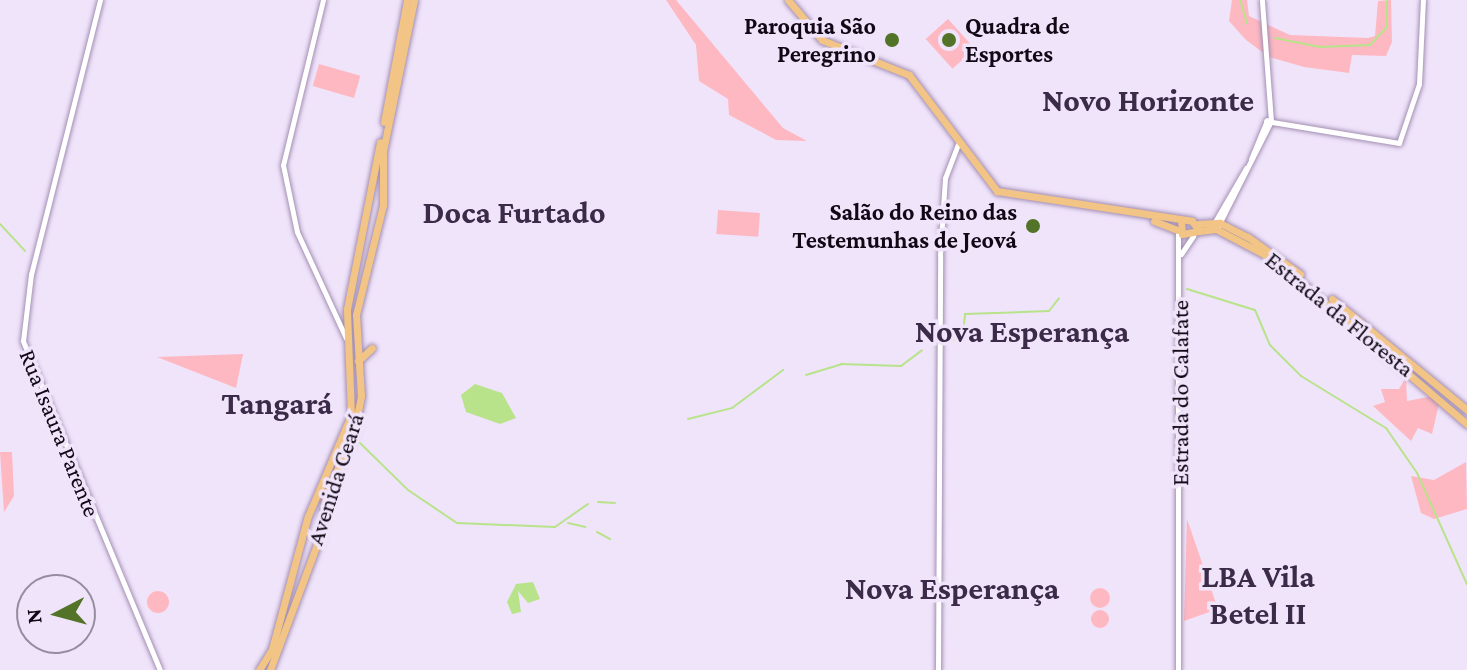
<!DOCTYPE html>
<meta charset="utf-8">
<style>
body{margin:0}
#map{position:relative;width:1467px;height:670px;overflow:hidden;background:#f0e4fb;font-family:"Crimson Pro",serif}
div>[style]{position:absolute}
.green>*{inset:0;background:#feb8c2;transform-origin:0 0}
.round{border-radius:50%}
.water>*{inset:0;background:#b8e38a}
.stream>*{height:2px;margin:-1px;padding:0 1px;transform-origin:1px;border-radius:1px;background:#b8e38a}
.roads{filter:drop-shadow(0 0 2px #a38fb3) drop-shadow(0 0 2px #a38fb3)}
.minor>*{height:5px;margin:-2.5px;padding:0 2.5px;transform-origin:2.5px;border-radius:2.5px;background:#fff}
.major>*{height:7px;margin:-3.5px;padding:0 3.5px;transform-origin:3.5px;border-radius:3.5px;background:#f2c485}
.dots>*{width:22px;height:22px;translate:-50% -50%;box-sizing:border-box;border:4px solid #f0e4fb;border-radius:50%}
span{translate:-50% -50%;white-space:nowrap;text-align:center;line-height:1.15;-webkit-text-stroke:7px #f0e4fb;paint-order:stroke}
.poi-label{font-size:24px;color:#100815;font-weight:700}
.right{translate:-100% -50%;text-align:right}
.left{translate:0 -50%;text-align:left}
.street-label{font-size:24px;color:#100815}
.district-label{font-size:32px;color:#3b2a48;font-weight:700}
.north{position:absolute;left:16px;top:574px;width:80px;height:80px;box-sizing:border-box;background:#f0e4fb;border:2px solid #968c9f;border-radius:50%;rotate:264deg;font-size:22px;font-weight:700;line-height:32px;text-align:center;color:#100815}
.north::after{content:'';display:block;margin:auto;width:28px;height:36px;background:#537329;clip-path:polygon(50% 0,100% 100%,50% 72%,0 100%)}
</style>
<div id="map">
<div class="green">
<div style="clip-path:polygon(666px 0,676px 0,783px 128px,807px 141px,776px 140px,729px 115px,728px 99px,699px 81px,696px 45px)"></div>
<div style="clip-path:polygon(1232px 0,1247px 0,1249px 16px,1290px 35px,1368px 38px,1375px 36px,1378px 1px,1391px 0,1392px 42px,1386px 56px,1352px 55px,1349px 73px,1304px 67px,1269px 57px,1246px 40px,1229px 21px)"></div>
<div style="left:948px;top:19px;width:40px;height:30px;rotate:48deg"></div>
<div style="left:319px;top:64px;width:43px;height:23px;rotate:16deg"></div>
<div style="left:718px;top:210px;width:42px;height:24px;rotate:4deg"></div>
<div style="clip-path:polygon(243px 354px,236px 388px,157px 357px)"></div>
<div style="clip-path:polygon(1406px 377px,1407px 401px,1433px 396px,1439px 404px,1432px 434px,1418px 428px,1411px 441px,1373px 406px,1385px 402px,1381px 389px,1399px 389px)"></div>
<div style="clip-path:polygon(0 452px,12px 452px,14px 496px,4px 512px)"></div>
<div style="clip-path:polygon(1466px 462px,1467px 509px,1434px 519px,1421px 513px,1411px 476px,1434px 480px)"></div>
<div style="clip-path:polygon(1187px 519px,1218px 609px,1184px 621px)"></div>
<div class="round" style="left:1090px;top:588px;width:20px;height:20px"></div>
<div class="round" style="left:147px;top:591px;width:22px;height:22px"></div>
<div class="round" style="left:1091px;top:610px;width:18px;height:18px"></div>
</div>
<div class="water">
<div style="clip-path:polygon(475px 384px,502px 393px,516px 418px,500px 424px,466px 412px,461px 395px)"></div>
<div style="clip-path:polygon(533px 582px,540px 599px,528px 603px,518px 591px,521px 612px,512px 614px,507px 602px,516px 584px)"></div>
</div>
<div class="stream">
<div style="left:1240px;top:0;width:24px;rotate:73deg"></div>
<div style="left:1275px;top:38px;width:46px;rotate:11.3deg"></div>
<div style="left:1320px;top:47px;width:50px;rotate:-2.3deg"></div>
<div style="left:1370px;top:45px;width:25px;rotate:-47deg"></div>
<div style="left:1387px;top:27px;width:27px;rotate:-90deg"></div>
<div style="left:0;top:224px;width:37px;rotate:47deg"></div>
<div style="left:1187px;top:289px;width:71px;rotate:17.2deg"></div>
<div style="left:1255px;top:310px;width:38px;rotate:67deg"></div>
<div style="left:1270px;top:345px;width:44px;rotate:45deg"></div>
<div style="left:1301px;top:376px;width:100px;rotate:31.5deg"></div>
<div style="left:1386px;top:428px;width:55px;rotate:55.4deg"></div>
<div style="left:1417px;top:473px;width:122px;rotate:65.8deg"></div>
<div style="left:950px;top:342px;width:15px;rotate:-32deg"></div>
<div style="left:963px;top:334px;width:20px;rotate:-84deg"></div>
<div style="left:965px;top:314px;width:84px;rotate:-2deg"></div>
<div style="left:1049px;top:311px;width:16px;rotate:-52deg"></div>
<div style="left:806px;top:375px;width:37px;rotate:-17deg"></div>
<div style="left:841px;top:364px;width:60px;rotate:1.9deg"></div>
<div style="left:901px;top:366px;width:26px;rotate:-37deg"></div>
<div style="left:688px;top:419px;width:45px;rotate:-14deg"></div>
<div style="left:732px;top:408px;width:64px;rotate:-36.7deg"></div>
<div style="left:360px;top:443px;width:67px;rotate:44.4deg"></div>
<div style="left:408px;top:490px;width:59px;rotate:34deg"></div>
<div style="left:457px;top:523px;width:98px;rotate:2.3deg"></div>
<div style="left:555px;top:527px;width:40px;rotate:-34.9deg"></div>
<div style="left:598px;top:502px;width:17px;rotate:3deg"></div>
<div style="left:568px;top:523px;width:18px;rotate:13deg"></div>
<div style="left:597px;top:532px;width:15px;rotate:28deg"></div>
</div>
<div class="roads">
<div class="minor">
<div style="left:100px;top:0;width:283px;rotate:104.1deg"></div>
<div style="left:31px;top:274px;width:67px;rotate:96.8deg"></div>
<div style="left:23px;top:341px;width:356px;rotate:67.4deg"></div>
<div style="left:323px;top:0;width:170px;rotate:103.6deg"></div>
<div style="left:283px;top:165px;width:68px;rotate:78.2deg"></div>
<div style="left:297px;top:232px;width:117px;rotate:65.2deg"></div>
<div style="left:1266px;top:121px;width:135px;rotate:9.4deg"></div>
<div style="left:1399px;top:143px;width:62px;rotate:-71.3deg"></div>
<div style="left:1419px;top:84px;width:84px;rotate:-87.3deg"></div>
<div style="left:1251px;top:159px;width:42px;rotate:-67.7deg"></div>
<div style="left:1213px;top:225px;width:66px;rotate:-59.9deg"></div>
<div style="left:1218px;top:226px;width:118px;rotate:-63.2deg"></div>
<div style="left:1271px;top:121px;width:121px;rotate:-94.3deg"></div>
<div style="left:1178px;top:231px;width:439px;rotate:90deg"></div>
<div style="left:1181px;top:254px;width:22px;rotate:-56deg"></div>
<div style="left:938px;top:670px;width:415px;rotate:-89.7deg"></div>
<div style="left:940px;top:255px;width:77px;rotate:-86.3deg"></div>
<div style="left:945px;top:178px;width:36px;rotate:-69deg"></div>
</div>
<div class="major">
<div style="left:788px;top:0;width:52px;rotate:49.6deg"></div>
<div style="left:822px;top:40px;width:94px;rotate:21.9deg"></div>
<div style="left:909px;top:75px;width:146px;rotate:52.8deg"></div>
<div style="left:997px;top:191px;width:197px;rotate:8.7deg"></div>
<div style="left:1192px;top:221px;width:12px;rotate:55deg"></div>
<div style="left:1199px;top:231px;width:17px;rotate:170deg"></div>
<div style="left:1182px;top:234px;width:13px;rotate:-94deg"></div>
<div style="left:384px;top:122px;width:124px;rotate:-79.3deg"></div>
<div style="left:1154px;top:221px;width:25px;rotate:21deg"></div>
<div style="left:1198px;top:224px;width:22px;rotate:-3deg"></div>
<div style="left:1220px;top:223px;width:31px;rotate:27deg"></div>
<div style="left:1248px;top:237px;width:64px;rotate:35.4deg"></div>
<div style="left:1199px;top:231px;width:17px;rotate:-7deg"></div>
<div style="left:1216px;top:229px;width:67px;rotate:27.7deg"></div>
<div style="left:1275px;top:260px;width:253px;rotate:40.5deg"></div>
<div style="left:1332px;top:299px;width:175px;rotate:39.4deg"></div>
<div style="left:358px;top:361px;width:19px;rotate:-43deg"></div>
<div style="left:259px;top:670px;width:25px;rotate:-58deg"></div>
<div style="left:272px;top:649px;width:138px;rotate:-74.9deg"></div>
<div style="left:308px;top:516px;width:110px;rotate:-66.9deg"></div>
<div style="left:351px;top:415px;width:106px;rotate:-92.2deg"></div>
<div style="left:347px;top:309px;width:170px;rotate:-78.8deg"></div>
<div style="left:270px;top:670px;width:143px;rotate:-69.5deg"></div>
<div style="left:320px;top:536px;width:41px;rotate:-81.7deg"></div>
<div style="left:326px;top:495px;width:69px;rotate:-66deg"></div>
<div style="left:354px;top:432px;width:37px;rotate:-79deg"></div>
<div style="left:361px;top:396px;width:81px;rotate:-93.5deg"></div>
<div style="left:356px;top:315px;width:113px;rotate:-76.2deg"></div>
<div style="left:383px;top:205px;width:54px;rotate:-90deg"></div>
<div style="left:383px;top:151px;width:154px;rotate:-78.4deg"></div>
</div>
</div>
<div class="dots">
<div style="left:892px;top:40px;background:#537329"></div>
<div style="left:949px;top:40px;background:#537329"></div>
<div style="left:1033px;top:226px;background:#537329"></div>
</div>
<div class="poi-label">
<span class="right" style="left:876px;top:40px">Paroquia São<br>Peregrino</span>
<span class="left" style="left:965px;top:40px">Quadra de<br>Esportes</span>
<span class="right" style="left:1017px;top:226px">Salão do Reino das<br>Testemunhas de Jeová</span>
</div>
<div class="street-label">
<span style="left:1340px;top:314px;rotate:39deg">Estrada da Floresta</span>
<span style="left:1180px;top:393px;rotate:-90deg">Estrada do Calafate</span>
<span style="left:60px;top:433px;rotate:68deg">Rua Isaura Parente</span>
<span style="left:335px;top:479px;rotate:-72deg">Avenida Ceará</span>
</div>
<div class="district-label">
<span style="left:1148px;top:100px">Novo Horizonte</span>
<span style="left:514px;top:212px">Doca Furtado</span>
<span style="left:1022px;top:331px">Nova Esperança</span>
<span style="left:277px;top:403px">Tangará</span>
<span style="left:1258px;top:595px">LBA Vila<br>Betel II</span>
<span style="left:952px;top:588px">Nova Esperança</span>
</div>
<div class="north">N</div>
</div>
